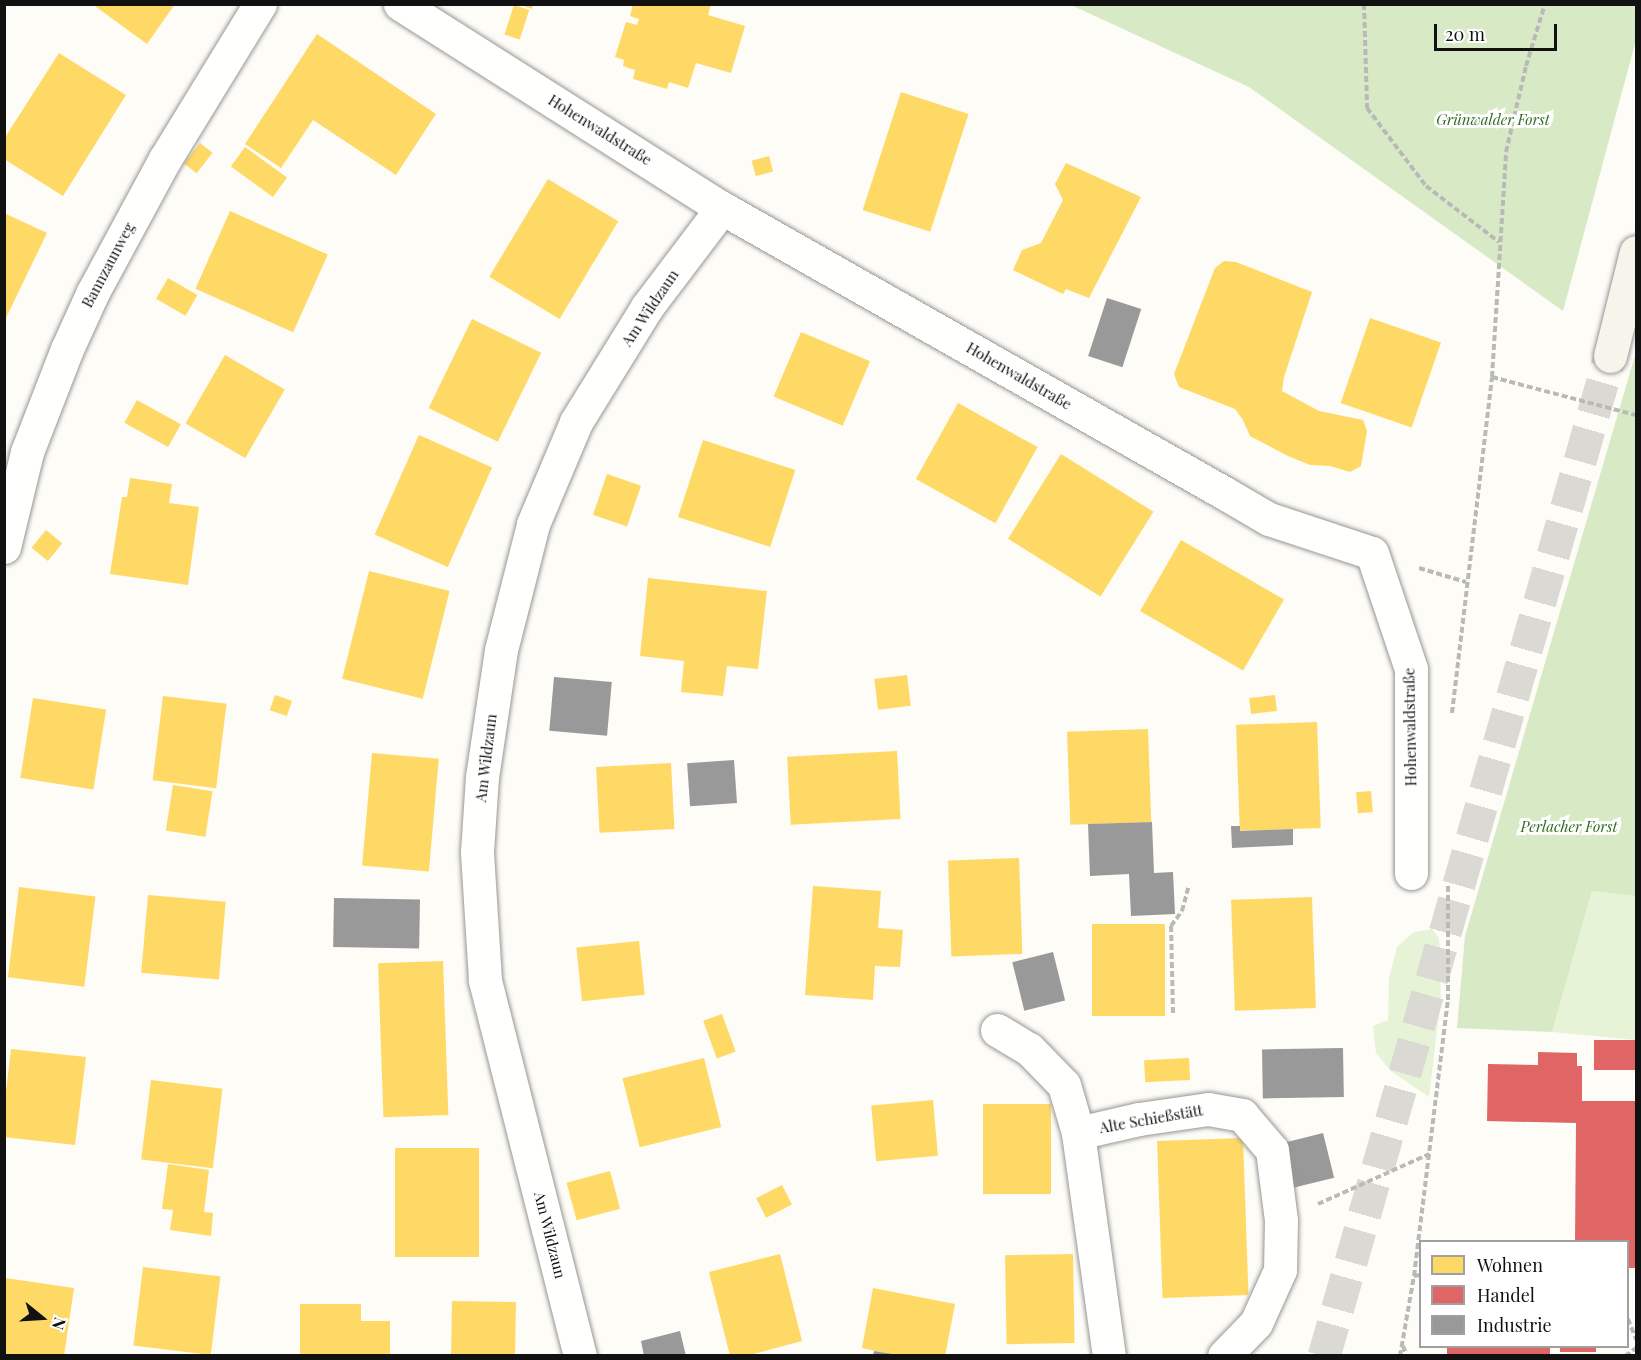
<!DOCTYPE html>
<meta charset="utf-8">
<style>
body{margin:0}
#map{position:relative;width:1641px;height:1360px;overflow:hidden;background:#fdfcf7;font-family:"Playfair Display",serif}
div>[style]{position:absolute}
.green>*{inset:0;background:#e7f3d7}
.forest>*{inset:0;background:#d8eac5}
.homes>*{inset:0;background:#ffd966;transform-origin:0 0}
.shops>*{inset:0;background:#e06666;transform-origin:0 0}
.industry>*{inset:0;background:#999;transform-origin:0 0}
.secondary-tunnel>*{height:33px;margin-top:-16.5px;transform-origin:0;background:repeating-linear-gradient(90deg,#dad9d4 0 33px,transparent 0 49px)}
.path>*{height:4px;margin-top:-2px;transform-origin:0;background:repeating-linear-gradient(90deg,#b9b9b8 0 6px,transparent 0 9px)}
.roads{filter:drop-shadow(0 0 2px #979795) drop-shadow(0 0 2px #979795)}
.minor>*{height:33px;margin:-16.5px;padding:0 16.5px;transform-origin:16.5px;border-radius:16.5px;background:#fffffe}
.secondary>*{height:33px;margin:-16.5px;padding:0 16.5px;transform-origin:16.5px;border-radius:16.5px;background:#f6f4eb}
span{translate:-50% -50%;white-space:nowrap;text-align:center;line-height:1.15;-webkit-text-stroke:6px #fff;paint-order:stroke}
.park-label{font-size:15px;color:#2f6b1f;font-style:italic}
.street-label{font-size:15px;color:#111}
.frame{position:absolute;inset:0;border:6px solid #111;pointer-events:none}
.legend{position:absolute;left:1419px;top:1240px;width:210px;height:108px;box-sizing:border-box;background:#fff;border:2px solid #a0a0a0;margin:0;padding:8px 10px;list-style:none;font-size:18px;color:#111}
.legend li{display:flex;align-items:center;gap:12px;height:30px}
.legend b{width:30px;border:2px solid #a0a0a0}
.north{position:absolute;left:12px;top:1288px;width:60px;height:60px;-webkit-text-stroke:4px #fff;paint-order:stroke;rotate:108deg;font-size:16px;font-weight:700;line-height:24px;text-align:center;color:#111}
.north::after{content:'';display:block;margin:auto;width:21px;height:27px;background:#111;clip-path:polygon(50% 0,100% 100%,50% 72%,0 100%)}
.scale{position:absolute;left:1434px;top:24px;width:123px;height:27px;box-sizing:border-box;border:3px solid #111;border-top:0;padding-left:8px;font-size:18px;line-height:21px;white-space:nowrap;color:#111;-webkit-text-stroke:4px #fff;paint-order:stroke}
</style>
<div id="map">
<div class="green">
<div style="clip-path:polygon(1592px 891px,1636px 896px,1636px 1040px,1552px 1032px)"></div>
<div style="clip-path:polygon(1432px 929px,1439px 938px,1441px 999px,1429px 1097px,1391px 1071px,1376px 1053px,1373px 1026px,1388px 1020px,1389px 978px,1397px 947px,1414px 932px)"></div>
</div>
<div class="forest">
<div style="clip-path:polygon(1071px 5px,1636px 5px,1636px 40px,1563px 311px,1249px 87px)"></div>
<div style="clip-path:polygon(1636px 352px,1636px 896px,1592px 891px,1552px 1032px,1457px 1028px,1465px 936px)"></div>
</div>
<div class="homes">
<div style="clip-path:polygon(92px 4px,175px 4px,147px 44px)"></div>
<div style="clip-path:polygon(518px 4px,533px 4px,532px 9px)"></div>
<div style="clip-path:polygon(633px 4px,711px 4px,708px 15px,745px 26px,731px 73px,696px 63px,688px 88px,669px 82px,667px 89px,633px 79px,635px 70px,623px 66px,624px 60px,615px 57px,626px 22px,637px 25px,639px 19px,630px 16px)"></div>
<div style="left:514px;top:5px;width:16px;height:31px;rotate:18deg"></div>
<div style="clip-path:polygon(317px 34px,436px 114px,396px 175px,313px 120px,281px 168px,245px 144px)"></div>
<div style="clip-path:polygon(59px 53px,126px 95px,63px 196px,4px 159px,4px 139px)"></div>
<div style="left:901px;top:92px;width:71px;height:124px;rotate:18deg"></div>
<div style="left:200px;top:143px;width:16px;height:26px;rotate:38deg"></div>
<div style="left:245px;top:147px;width:52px;height:24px;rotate:36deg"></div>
<div style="left:769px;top:156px;width:16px;height:18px;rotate:75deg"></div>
<div style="clip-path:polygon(1066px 163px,1141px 197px,1089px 298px,1066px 289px,1063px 294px,1013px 270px,1022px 250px,1041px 243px,1063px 200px,1055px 184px)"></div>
<div style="left:548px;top:179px;width:82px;height:114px;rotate:31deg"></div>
<div style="left:230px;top:211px;width:107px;height:85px;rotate:24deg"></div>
<div style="clip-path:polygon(4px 213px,47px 233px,4px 322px)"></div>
<div style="clip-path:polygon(1224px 261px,1236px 262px,1312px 292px,1284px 377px,1282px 391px,1319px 411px,1363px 420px,1367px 431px,1361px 466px,1350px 472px,1330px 466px,1310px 465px,1288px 456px,1250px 436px,1243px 420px,1235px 409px,1179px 387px,1174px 374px,1215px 268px)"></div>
<div style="left:168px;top:278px;width:34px;height:24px;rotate:30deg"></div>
<div style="left:1370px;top:318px;width:75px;height:90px;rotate:19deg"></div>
<div style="left:472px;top:319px;width:77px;height:99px;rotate:26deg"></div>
<div style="left:801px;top:332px;width:75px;height:70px;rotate:23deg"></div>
<div style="left:225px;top:355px;width:69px;height:79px;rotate:30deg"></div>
<div style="left:137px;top:400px;width:50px;height:26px;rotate:29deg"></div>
<div style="left:958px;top:403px;width:91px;height:87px;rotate:29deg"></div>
<div style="left:419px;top:435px;width:80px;height:109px;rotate:24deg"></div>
<div style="left:703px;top:440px;width:97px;height:81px;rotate:18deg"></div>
<div style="left:1061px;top:454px;width:109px;height:100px;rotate:32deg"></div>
<div style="left:607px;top:474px;width:36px;height:43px;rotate:19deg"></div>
<div style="clip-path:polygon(130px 478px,172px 484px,169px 503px,199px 507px,188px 585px,110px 574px,122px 497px,127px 497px)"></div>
<div style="left:46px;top:530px;width:21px;height:23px;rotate:39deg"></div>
<div style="left:1181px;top:540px;width:119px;height:82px;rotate:30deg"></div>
<div style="left:369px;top:571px;width:83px;height:111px;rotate:14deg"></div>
<div style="clip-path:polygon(648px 578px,767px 591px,758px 669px,727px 666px,723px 696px,681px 692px,684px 661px,640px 656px)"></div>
<div style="left:907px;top:675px;width:31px;height:33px;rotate:83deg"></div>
<div style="left:275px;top:695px;width:18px;height:16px;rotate:19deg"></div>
<div style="left:1275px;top:695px;width:16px;height:26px;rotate:83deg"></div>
<div style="left:163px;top:696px;width:64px;height:85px;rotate:7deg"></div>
<div style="left:33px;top:698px;width:74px;height:81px;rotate:9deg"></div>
<div style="left:1317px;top:722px;width:106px;height:81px;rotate:88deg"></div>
<div style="left:1148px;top:729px;width:93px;height:81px;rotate:88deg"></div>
<div style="left:897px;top:751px;width:68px;height:110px;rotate:87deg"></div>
<div style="left:372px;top:753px;width:67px;height:113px;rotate:5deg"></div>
<div style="left:671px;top:763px;width:66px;height:75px;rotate:87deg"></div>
<div style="left:173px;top:785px;width:40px;height:46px;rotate:9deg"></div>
<div style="left:1371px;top:791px;width:21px;height:15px;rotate:85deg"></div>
<div style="left:1019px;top:858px;width:96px;height:71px;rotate:88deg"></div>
<div style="clip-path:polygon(813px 886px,881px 891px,878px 928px,903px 930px,900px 967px,875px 966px,873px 1000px,805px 995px)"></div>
<div style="left:19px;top:887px;width:77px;height:91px;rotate:7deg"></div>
<div style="left:148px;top:895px;width:78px;height:78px;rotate:5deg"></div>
<div style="left:1312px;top:897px;width:111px;height:81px;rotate:88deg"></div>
<div style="left:1092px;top:924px;width:73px;height:92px"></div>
<div style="left:639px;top:941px;width:54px;height:63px;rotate:84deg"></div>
<div style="left:443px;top:961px;width:154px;height:65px;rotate:88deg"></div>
<div style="left:722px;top:1014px;width:40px;height:20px;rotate:70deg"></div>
<div style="clip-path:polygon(11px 1049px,86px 1057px,75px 1145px,4px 1137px,4px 1108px)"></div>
<div style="left:704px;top:1058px;width:71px;height:84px;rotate:76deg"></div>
<div style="left:1189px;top:1058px;width:22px;height:45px;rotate:87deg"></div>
<div style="left:151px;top:1080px;width:72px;height:80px;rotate:7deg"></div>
<div style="left:933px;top:1100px;width:56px;height:62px;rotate:85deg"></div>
<div style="left:1051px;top:1104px;width:90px;height:68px;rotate:90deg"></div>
<div style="left:1243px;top:1138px;width:157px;height:86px;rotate:88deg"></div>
<div style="left:395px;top:1148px;width:84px;height:109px"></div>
<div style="clip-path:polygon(168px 1164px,209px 1170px,204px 1212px,213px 1213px,211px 1236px,170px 1230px,173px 1210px,162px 1209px)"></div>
<div style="left:610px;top:1171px;width:39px;height:45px;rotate:75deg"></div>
<div style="left:782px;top:1185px;width:22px;height:29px;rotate:63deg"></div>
<div style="clip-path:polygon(780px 1254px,802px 1341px,746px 1356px,730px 1356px,709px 1272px)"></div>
<div style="left:1073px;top:1254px;width:89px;height:68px;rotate:89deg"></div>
<div style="left:143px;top:1267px;width:78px;height:79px;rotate:7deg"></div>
<div style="clip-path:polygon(5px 1278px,74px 1288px,64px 1356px,5px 1356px)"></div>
<div style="clip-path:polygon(873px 1288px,955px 1304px,945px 1356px,898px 1356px,862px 1348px)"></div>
<div style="left:452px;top:1301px;width:64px;height:55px;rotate:1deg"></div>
<div style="clip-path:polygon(300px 1304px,361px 1304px,361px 1321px,390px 1321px,390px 1356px,300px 1356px)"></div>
</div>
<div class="shops">
<div style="left:1594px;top:1040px;width:42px;height:30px"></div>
<div style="clip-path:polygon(1538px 1052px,1577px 1053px,1577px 1066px,1582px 1066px,1582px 1101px,1636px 1101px,1636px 1268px,1628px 1268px,1628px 1242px,1575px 1242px,1576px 1123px,1487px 1121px,1488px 1064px,1538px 1065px)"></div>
<div style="left:1447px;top:1346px;width:103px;height:10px"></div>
<div style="left:1560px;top:1346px;width:36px;height:6px"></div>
</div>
<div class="industry">
<div style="left:1107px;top:298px;width:36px;height:61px;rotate:18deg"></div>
<div style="left:554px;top:677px;width:58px;height:54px;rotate:5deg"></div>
<div style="left:734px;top:760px;width:43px;height:47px;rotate:86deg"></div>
<div style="clip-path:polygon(1152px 822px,1154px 873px,1173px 872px,1175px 914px,1131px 916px,1129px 874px,1090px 876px,1088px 824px)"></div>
<div style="clip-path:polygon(1231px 826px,1240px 826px,1240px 831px,1293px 829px,1293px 845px,1232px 848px)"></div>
<div style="left:334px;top:898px;width:86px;height:49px;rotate:1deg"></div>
<div style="left:1053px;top:952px;width:50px;height:42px;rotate:76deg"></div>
<div style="left:1343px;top:1048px;width:49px;height:81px;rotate:89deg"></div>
<div style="left:1323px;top:1133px;width:46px;height:43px;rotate:76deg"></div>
<div style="clip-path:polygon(680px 1331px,686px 1356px,644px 1356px,641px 1341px)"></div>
<div style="clip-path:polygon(874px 1351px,892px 1354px,892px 1356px,873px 1356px)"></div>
</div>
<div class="secondary-tunnel">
<div style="left:1324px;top:1356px;width:1040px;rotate:-74.04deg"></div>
</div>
<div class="path">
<div style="left:1364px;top:4px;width:104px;rotate:88.3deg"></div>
<div style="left:1367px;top:108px;width:98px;rotate:52.9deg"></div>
<div style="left:1426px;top:186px;width:92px;rotate:37.5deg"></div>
<div style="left:1492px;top:377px;width:149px;rotate:14.8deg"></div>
<div style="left:1419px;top:568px;width:49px;rotate:16.6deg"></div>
<div style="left:1452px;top:713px;width:338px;rotate:-83.2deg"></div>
<div style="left:1492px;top:377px;width:225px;rotate:-86.4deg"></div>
<div style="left:1506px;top:152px;width:88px;rotate:-76.9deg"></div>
<div style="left:1526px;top:66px;width:65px;rotate:-73deg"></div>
<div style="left:1173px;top:1013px;width:87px;rotate:-91.3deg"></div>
<div style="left:1171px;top:926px;width:19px;rotate:-54deg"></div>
<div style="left:1182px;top:911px;width:24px;rotate:-75deg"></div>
<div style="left:1318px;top:1204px;width:122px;rotate:-24.2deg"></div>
<div style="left:1414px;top:1276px;width:6px;rotate:-9deg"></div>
<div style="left:1628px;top:1319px;width:22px;rotate:68deg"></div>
<div style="left:1403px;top:1346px;width:11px;rotate:68deg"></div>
<div style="left:1400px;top:1356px;width:81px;rotate:-80.1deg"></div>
<div style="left:1414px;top:1276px;width:278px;rotate:-83deg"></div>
<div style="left:1448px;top:1000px;width:114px;rotate:-90deg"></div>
<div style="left:1625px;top:1356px;width:14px;rotate:-36deg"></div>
</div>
<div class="roads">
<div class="minor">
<div style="left:400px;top:4px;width:381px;rotate:32.4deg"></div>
<div style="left:722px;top:208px;width:579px;rotate:29.57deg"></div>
<div style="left:1226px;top:494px;width:50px;rotate:30.2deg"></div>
<div style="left:1269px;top:519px;width:108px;rotate:18.3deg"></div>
<div style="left:1372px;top:553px;width:122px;rotate:71.4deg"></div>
<div style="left:1411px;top:669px;width:204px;rotate:90deg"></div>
<div style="left:4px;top:547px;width:98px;rotate:-76.4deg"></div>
<div style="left:27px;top:452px;width:110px;rotate:-68.8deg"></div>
<div style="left:67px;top:349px;width:63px;rotate:-65.5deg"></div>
<div style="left:93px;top:292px;width:151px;rotate:-61.6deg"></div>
<div style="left:165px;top:159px;width:182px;rotate:-58.5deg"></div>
<div style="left:997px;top:1030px;width:37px;rotate:31deg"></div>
<div style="left:1029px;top:1049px;width:50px;rotate:45.8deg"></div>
<div style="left:1064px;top:1085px;width:50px;rotate:73.7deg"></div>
<div style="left:1078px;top:1133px;width:225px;rotate:82.1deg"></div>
<div style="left:1078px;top:1133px;width:63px;rotate:-12.9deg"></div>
<div style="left:1139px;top:1119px;width:70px;rotate:-8.2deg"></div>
<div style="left:1208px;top:1109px;width:35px;rotate:10deg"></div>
<div style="left:1242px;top:1115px;width:46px;rotate:49.4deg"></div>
<div style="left:1272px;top:1150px;width:71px;rotate:82.7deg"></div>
<div style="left:1281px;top:1220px;width:50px;rotate:91.1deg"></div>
<div style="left:1280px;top:1270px;width:58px;rotate:114.4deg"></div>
<div style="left:1256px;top:1323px;width:46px;rotate:134.1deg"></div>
<div style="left:580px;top:1356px;width:388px;rotate:-104.2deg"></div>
<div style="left:485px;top:980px;width:128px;rotate:-93.6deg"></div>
<div style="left:477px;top:852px;width:75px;rotate:-86.2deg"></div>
<div style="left:482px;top:777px;width:128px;rotate:-81.5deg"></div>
<div style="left:501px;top:650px;width:130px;rotate:-75.7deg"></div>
<div style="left:533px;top:524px;width:111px;rotate:-67.1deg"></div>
<div style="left:576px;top:422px;width:135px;rotate:-58.3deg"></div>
<div style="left:647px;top:307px;width:124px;rotate:-52.9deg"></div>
</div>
<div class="secondary">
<div style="left:1610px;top:356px;width:107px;rotate:-76deg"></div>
</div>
</div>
<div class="park-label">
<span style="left:1493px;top:120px">Grünwalder Forst</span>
<span style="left:1569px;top:827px">Perlacher Forst</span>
</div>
<div class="street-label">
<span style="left:600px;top:130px;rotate:32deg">Hohenwaldstraße</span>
<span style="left:108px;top:265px;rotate:-62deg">Bannzaunweg</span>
<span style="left:650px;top:308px;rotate:-56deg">Am Wildzaun</span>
<span style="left:1019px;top:376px;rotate:30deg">Hohenwaldstraße</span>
<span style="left:1410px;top:727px;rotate:-91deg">Hohenwaldstraße</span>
<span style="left:486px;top:758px;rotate:-83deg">Am Wildzaun</span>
<span style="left:1151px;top:1119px;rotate:-10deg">Alte Schießstätt</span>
<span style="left:550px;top:1235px;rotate:76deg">Am Wildzaun</span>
</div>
<div class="frame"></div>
<ul class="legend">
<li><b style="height:16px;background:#ffd966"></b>Wohnen</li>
<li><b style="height:16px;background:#e06666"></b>Handel</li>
<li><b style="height:16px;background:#999"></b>Industrie</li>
</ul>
<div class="north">N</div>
<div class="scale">20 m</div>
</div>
